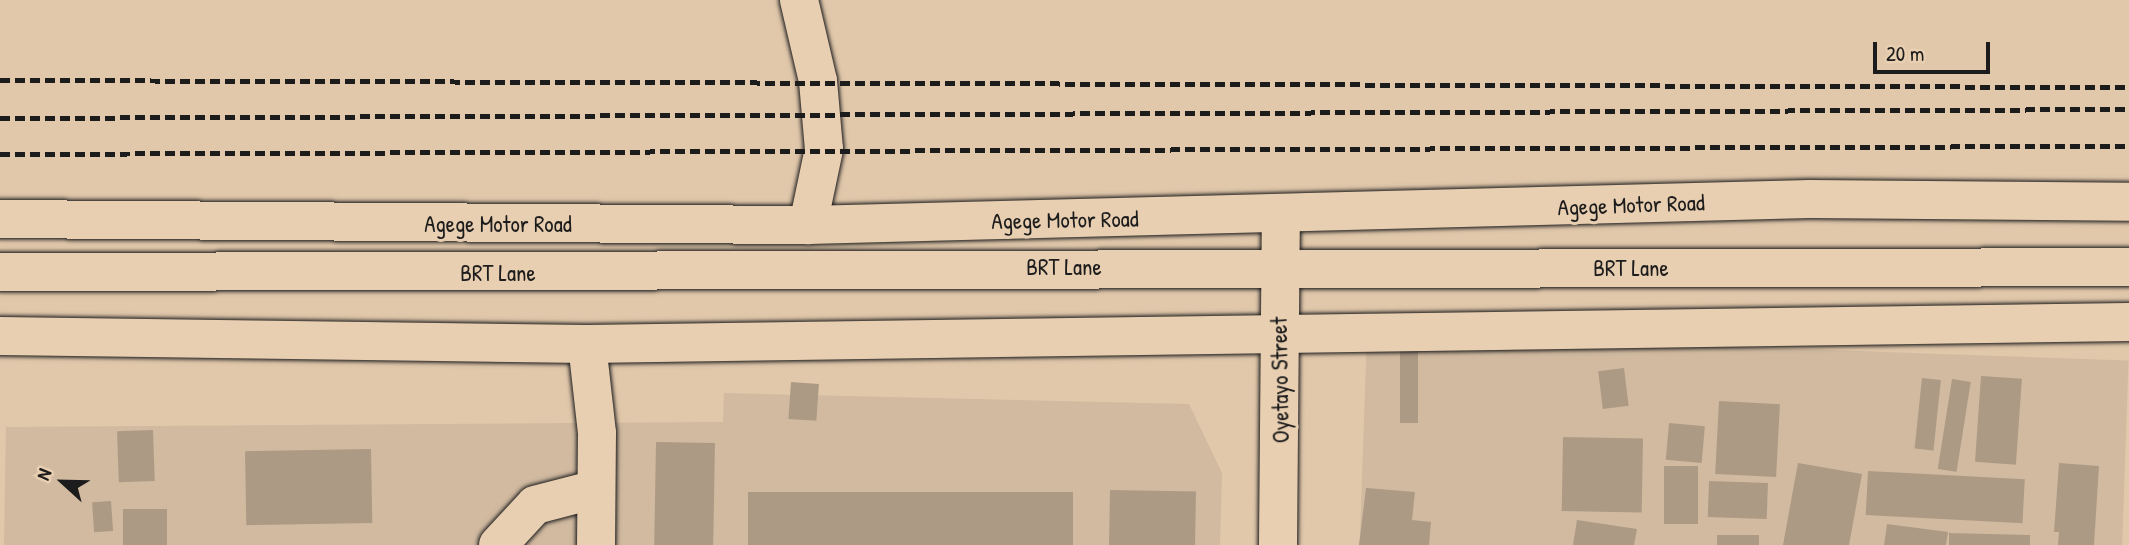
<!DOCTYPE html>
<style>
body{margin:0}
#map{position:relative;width:2129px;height:545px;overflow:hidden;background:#e1c8ab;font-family:"Patrick Hand",sans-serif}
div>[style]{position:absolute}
.built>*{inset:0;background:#d1baa0;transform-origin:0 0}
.building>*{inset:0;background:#ad9a85;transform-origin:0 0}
.roads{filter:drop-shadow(0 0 2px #1c1c1c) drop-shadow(0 0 2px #1c1c1c)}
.minor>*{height:38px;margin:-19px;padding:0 19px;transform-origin:19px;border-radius:19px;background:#e9cfb1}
.highway>*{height:38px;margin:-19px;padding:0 19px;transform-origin:19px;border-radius:19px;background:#e9cfb1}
.rail>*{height:5px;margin-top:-2.5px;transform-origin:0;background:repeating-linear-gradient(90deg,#1c1c1c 0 10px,transparent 0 15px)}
span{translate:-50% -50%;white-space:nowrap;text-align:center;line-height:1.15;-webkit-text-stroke:6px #e9cfb1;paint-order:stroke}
.street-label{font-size:23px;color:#1c1c1c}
.north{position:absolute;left:28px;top:447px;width:70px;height:70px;-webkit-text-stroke:5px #e9cfb1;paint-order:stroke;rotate:292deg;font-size:19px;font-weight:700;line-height:28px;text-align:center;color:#1c1c1c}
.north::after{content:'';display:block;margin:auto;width:24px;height:32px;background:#1c1c1c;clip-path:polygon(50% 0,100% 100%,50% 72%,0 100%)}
.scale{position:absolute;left:1873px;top:42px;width:117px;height:32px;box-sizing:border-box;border:4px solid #1c1c1c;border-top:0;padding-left:9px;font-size:21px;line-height:24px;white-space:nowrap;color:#1c1c1c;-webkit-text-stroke:5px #e9cfb1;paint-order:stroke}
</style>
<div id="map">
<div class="built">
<div style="left:1367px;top:334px;width:762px;height:211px;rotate:2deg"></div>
<div style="clip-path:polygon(724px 393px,1189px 404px,1222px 473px,1220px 545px,4px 545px,6px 427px,723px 422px)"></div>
</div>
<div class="building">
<div style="left:1400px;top:345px;width:18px;height:78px"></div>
<div style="left:1624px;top:368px;width:38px;height:26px;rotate:83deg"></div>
<div style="left:1981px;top:376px;width:41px;height:86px;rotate:4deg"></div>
<div style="left:1922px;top:378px;width:19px;height:71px;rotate:6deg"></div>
<div style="left:1952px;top:379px;width:19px;height:91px;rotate:9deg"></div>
<div style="left:791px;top:382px;width:28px;height:37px;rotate:4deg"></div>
<div style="left:1719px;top:401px;width:61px;height:73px;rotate:3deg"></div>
<div style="left:1669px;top:423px;width:36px;height:37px;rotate:5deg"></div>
<div style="left:153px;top:430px;width:51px;height:36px;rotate:88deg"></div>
<div style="left:1563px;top:437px;width:80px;height:74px;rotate:1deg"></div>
<div style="left:656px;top:442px;width:59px;height:103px;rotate:1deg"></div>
<div style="left:371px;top:449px;width:74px;height:126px;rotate:89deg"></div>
<div style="clip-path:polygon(1798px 463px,1862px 474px,1849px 545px,1783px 545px)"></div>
<div style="clip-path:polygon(2059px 463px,2099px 466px,2094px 545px,2058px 545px,2059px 532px,2054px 532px)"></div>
<div style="left:1664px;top:466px;width:34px;height:58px"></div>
<div style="left:1868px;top:471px;width:157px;height:44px;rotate:3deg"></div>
<div style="left:1709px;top:481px;width:59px;height:36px;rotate:2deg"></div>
<div style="clip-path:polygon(1366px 488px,1415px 492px,1412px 520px,1431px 522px,1429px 545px,1359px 545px)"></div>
<div style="left:1110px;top:490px;width:86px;height:55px;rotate:1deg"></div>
<div style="left:748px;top:492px;width:325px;height:53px"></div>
<div style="left:111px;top:501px;width:30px;height:19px;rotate:86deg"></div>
<div style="left:123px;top:509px;width:44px;height:36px"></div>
<div style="clip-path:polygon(1577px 520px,1637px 529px,1634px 545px,1573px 545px)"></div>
<div style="clip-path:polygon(1887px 524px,1948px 532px,1946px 545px,1884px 545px)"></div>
<div style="clip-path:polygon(1949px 533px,2030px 535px,2030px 545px,1949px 545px)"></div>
<div style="left:1717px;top:535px;width:42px;height:10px"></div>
</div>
<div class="roads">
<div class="minor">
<div style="left:799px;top:0;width:83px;rotate:76.8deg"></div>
<div style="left:818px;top:81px;width:68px;rotate:85deg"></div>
<div style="left:824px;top:149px;width:78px;rotate:101.9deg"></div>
<div style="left:0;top:272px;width:2129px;rotate:-0.13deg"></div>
<div style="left:587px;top:344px;width:90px;rotate:83.6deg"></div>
<div style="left:597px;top:433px;width:112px;rotate:90.5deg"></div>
<div style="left:498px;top:545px;width:54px;rotate:-47.2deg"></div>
<div style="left:535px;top:505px;width:63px;rotate:-14.7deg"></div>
<div style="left:1278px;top:545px;width:330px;rotate:-89.5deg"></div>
</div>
<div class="highway">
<div style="left:0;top:219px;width:808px;rotate:0.43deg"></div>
<div style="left:808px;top:225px;width:1002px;rotate:-1.49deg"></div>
<div style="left:1810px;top:199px;width:319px;rotate:0.5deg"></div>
<div style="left:0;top:336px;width:587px;rotate:0.78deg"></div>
<div style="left:587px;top:344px;width:1542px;rotate:-0.82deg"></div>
</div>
</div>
<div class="rail">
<div style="left:0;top:80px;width:2129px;rotate:0.19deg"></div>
<div style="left:0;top:118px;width:2129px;rotate:-0.24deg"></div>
<div style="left:0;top:154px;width:2129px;rotate:-0.22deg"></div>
</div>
<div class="street-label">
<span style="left:1631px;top:205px;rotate:-2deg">Agege Motor Road</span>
<span style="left:1065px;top:220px;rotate:-1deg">Agege Motor Road</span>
<span style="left:498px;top:224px">Agege Motor Road</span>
<span style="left:1064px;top:267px">BRT Lane</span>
<span style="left:1631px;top:268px">BRT Lane</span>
<span style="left:498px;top:273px">BRT Lane</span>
<span style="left:1280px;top:380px;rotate:-91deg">Oyetayo Street</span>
</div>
<div class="north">N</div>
<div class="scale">20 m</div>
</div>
